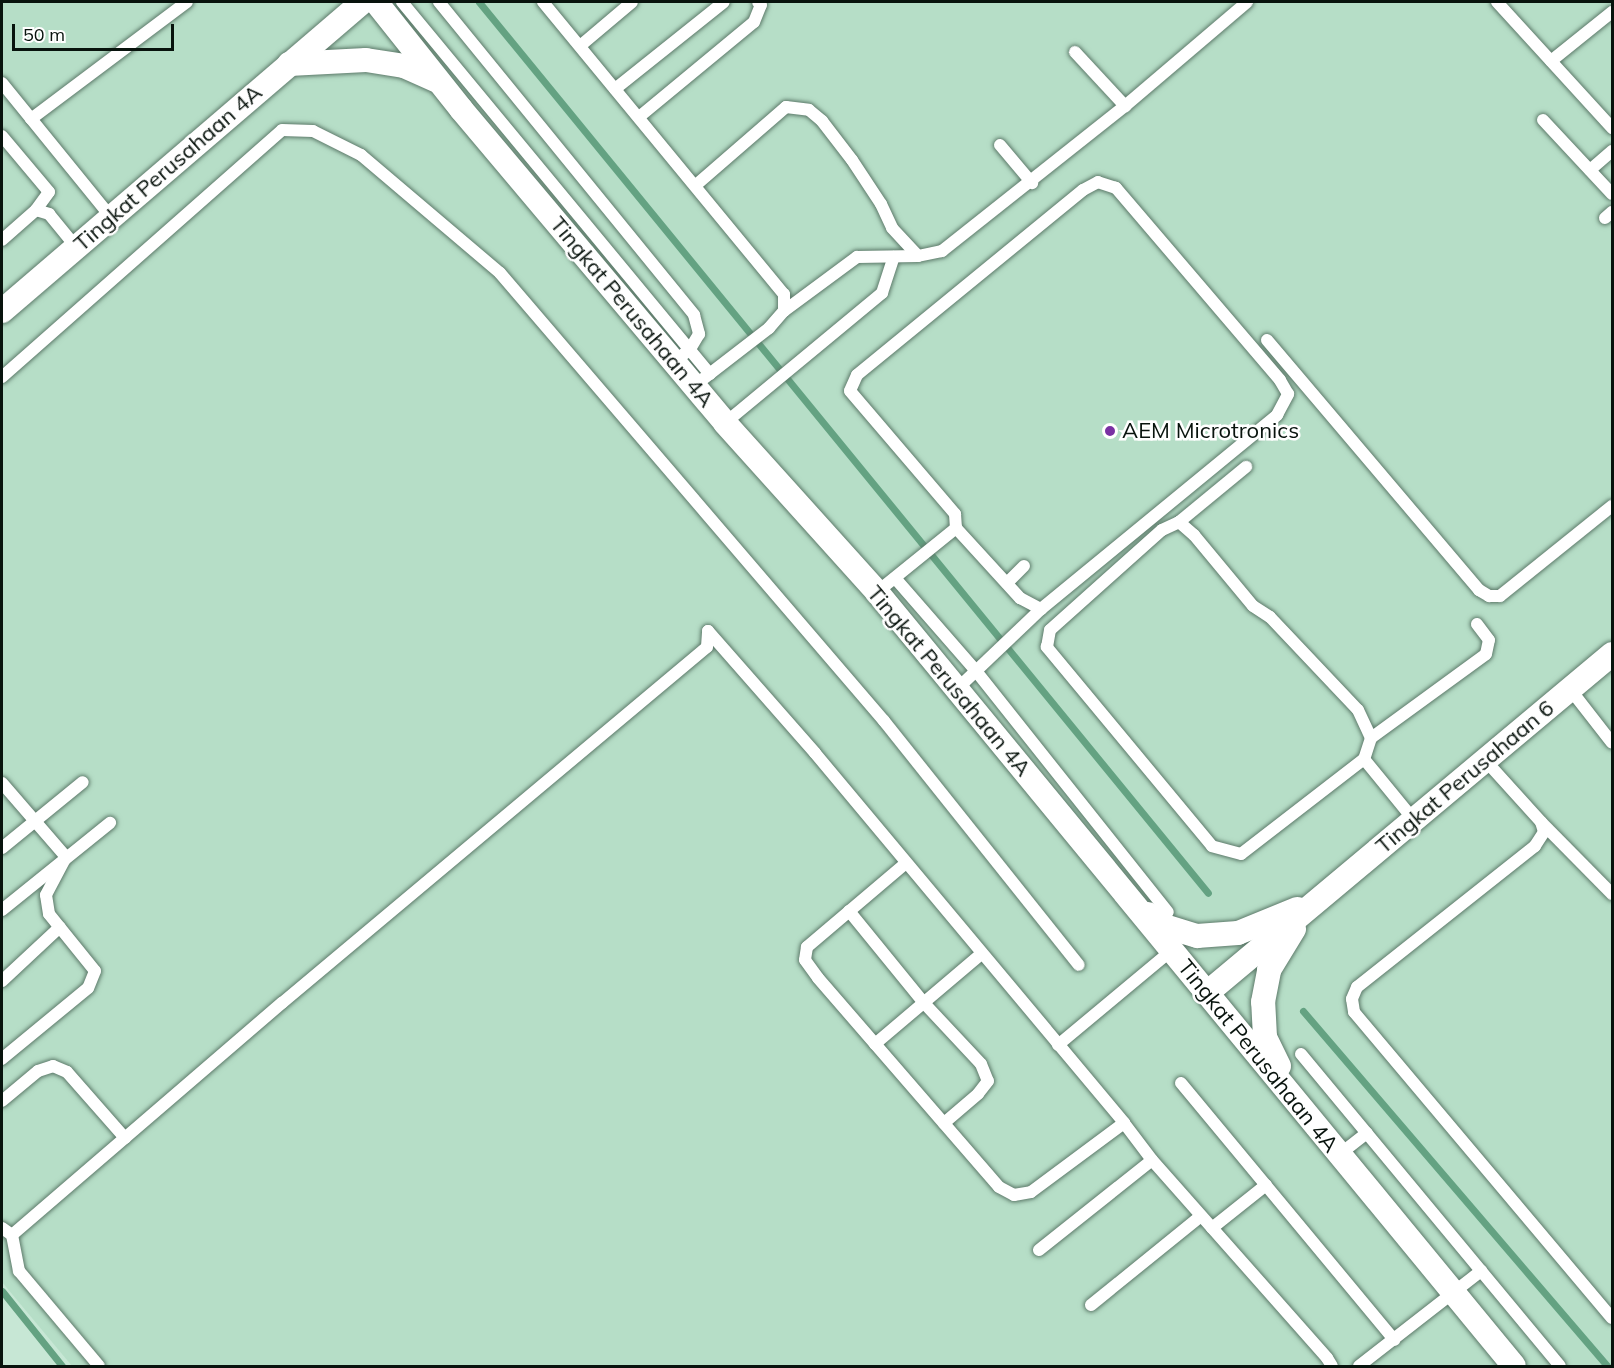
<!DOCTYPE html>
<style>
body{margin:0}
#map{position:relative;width:1614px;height:1368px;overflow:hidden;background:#c7e7d5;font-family:Mulish,sans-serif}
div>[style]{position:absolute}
.built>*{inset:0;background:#b6dec7}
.stream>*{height:7px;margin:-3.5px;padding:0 3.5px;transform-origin:3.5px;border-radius:3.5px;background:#64a282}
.roads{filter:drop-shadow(0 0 2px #5d7a6a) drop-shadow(0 0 2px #5d7a6a)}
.lane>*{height:12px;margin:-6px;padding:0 6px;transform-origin:6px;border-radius:6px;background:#fff}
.street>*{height:24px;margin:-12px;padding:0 12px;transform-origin:12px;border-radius:12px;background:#fff}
.dots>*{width:16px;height:16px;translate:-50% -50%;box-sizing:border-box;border:3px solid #fff;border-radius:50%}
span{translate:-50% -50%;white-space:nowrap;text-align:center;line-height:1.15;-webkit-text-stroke:5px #fff;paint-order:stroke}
.street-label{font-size:22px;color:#08130d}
.poi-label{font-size:22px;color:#08130d}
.left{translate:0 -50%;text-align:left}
.frame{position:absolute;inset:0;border:3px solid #08130d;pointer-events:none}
.scale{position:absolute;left:12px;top:24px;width:162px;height:27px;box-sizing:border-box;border:3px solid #08130d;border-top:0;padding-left:8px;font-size:18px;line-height:21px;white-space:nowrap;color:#08130d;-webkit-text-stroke:4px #fff;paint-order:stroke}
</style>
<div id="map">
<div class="built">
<div style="clip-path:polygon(2px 2px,1612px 2px,1612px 1366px,72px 1366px,2px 1282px)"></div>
</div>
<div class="stream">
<div style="left:479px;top:2px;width:1151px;rotate:50.71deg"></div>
<div style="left:1303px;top:1011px;width:467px;rotate:49.4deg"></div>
<div style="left:2px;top:1291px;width:96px;rotate:51.3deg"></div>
</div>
<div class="roads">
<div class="lane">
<div style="left:402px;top:2px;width:483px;rotate:50.4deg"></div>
<div style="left:439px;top:2px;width:404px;rotate:50.8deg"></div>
<div style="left:694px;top:315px;width:20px;rotate:75deg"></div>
<div style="left:699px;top:334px;width:17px;rotate:121deg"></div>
<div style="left:690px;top:349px;width:21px;rotate:141deg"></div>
<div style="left:543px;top:2px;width:379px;rotate:50.5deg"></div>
<div style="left:784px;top:294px;width:17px;rotate:90deg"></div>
<div style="left:1497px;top:2px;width:171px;rotate:47.6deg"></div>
<div style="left:580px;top:46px;width:68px;rotate:-40.2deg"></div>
<div style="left:1075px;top:52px;width:74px;rotate:47.2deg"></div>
<div style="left:1551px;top:61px;width:78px;rotate:-38.8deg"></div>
<div style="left:2px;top:83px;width:173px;rotate:50.9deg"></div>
<div style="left:615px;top:89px;width:139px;rotate:-38.6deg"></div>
<div style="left:639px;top:117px;width:149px;rotate:-39.6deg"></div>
<div style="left:754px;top:22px;width:18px;rotate:-68deg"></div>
<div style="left:761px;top:5px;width:4px;rotate:-135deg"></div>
<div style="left:31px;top:119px;width:195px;rotate:-36.9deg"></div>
<div style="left:1543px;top:120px;width:101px;rotate:47deg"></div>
<div style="left:2px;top:136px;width:73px;rotate:50deg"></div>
<div style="left:49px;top:192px;width:22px;rotate:126deg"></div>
<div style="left:36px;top:210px;width:45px;rotate:138.6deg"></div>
<div style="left:1000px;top:145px;width:50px;rotate:49.9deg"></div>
<div style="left:1590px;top:170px;width:29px;rotate:-41deg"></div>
<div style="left:696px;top:185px;width:119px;rotate:-40.9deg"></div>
<div style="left:786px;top:107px;width:23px;rotate:7deg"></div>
<div style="left:809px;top:110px;width:17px;rotate:40deg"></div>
<div style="left:822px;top:121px;width:49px;rotate:52.4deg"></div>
<div style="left:852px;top:160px;width:53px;rotate:56.6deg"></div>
<div style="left:881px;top:204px;width:26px;rotate:65deg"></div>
<div style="left:892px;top:228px;width:38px;rotate:47deg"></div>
<div style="left:36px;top:210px;width:14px;rotate:17deg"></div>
<div style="left:49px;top:214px;width:43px;rotate:50.7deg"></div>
<div style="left:1605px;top:218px;width:9px;rotate:-41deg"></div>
<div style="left:1267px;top:340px;width:328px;rotate:49.7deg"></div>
<div style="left:1479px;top:590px;width:12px;rotate:31deg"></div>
<div style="left:1489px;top:596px;width:11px"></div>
<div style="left:1500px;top:596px;width:144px;rotate:-38.8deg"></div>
<div style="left:2px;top:377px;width:373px;rotate:-41.4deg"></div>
<div style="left:282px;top:130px;width:31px;rotate:2deg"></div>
<div style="left:313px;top:131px;width:54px;rotate:26.6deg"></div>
<div style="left:361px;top:155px;width:182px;rotate:40.3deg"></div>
<div style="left:500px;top:273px;width:590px;rotate:49.4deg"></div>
<div style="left:884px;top:721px;width:312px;rotate:51.4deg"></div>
<div style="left:694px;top:386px;width:95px;rotate:-37.7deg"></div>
<div style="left:769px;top:328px;width:23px;rotate:-49deg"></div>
<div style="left:784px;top:311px;width:91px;rotate:-36.5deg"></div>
<div style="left:857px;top:257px;width:61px;rotate:-0.9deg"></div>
<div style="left:918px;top:256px;width:25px;rotate:-12deg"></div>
<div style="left:942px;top:251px;width:233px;rotate:-38.4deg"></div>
<div style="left:1125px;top:106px;width:160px;rotate:-40.4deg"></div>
<div style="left:725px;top:423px;width:204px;rotate:-39.6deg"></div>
<div style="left:882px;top:293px;width:38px;rotate:-72deg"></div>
<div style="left:1179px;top:522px;width:87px;rotate:-39.4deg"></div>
<div style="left:895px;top:578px;width:123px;rotate:48.9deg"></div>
<div style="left:976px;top:671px;width:308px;rotate:51.5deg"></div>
<div style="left:1007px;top:583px;width:24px;rotate:-45deg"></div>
<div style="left:877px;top:592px;width:102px;rotate:-39deg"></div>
<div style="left:708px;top:631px;width:162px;rotate:48.7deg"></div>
<div style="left:815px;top:753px;width:482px;rotate:50.1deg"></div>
<div style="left:1124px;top:1123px;width:46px;rotate:52.9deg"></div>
<div style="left:1152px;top:1160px;width:264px;rotate:48.5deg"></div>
<div style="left:1327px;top:1358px;width:9px;rotate:58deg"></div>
<div style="left:957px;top:689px;width:116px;rotate:-43.6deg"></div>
<div style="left:1041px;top:609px;width:306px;rotate:-39.4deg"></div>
<div style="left:1277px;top:415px;width:24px;rotate:-62deg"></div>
<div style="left:1288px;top:394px;width:16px;rotate:-120deg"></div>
<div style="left:1280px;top:380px;width:253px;rotate:-130.5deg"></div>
<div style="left:1116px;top:188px;width:19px;rotate:-162deg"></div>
<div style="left:1098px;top:182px;width:17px;rotate:152deg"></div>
<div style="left:1083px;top:190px;width:292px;rotate:140.7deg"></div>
<div style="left:857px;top:375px;width:17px;rotate:114deg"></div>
<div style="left:850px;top:391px;width:162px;rotate:49.5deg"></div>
<div style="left:955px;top:514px;width:14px;rotate:86deg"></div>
<div style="left:956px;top:528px;width:95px;rotate:47.6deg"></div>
<div style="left:1020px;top:598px;width:24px;rotate:28deg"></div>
<div style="left:1570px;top:689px;width:68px;rotate:52.1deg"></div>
<div style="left:1371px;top:738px;width:142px;rotate:-36.1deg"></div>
<div style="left:1486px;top:654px;width:14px;rotate:-78deg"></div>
<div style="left:1489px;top:640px;width:20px;rotate:-127deg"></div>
<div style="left:1364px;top:759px;width:155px;rotate:142.3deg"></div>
<div style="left:1241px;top:854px;width:30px;rotate:-165deg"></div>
<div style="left:1212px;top:846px;width:259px;rotate:-129.7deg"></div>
<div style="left:1047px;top:647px;width:17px;rotate:-80deg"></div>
<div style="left:1050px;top:630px;width:150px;rotate:-41.8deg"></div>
<div style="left:1162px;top:530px;width:19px;rotate:-25deg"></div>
<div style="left:1179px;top:522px;width:20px;rotate:41deg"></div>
<div style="left:1194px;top:535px;width:92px;rotate:50.3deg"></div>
<div style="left:1253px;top:606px;width:20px;rotate:33deg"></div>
<div style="left:1270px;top:617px;width:128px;rotate:46.6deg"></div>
<div style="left:1358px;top:710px;width:31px;rotate:65deg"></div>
<div style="left:1371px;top:738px;width:22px;rotate:108deg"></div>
<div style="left:1364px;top:759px;width:79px;rotate:50.7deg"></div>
<div style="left:1485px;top:760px;width:84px;rotate:47.9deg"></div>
<div style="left:1541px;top:822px;width:10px;rotate:73deg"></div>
<div style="left:1544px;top:832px;width:17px;rotate:123deg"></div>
<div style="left:1535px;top:846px;width:227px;rotate:141.6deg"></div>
<div style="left:1357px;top:987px;width:13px;rotate:113deg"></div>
<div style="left:1352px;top:999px;width:13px;rotate:81deg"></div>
<div style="left:1354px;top:1012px;width:400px;rotate:49.9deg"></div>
<div style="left:2px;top:783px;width:98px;rotate:49.1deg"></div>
<div style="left:66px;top:857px;width:43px;rotate:117.8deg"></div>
<div style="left:46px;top:895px;width:19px;rotate:81deg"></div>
<div style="left:49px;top:914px;width:73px;rotate:51.1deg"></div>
<div style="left:95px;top:971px;width:18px;rotate:112deg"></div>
<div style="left:88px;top:988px;width:112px;rotate:140.5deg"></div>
<div style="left:1542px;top:823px;width:100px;rotate:45.4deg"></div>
<div style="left:2px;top:848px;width:104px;rotate:-39.2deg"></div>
<div style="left:906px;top:863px;width:130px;rotate:139.7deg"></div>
<div style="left:807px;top:947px;width:13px;rotate:99deg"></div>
<div style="left:805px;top:960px;width:22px;rotate:54deg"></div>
<div style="left:818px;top:978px;width:276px;rotate:49.1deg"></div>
<div style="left:999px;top:1187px;width:17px;rotate:28deg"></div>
<div style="left:1014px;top:1195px;width:17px;rotate:-10deg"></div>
<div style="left:1031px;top:1192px;width:116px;rotate:-36.6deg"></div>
<div style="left:2px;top:910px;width:139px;rotate:-38.9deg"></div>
<div style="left:849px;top:911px;width:119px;rotate:50.8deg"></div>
<div style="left:924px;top:1003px;width:83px;rotate:46.9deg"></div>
<div style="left:981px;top:1064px;width:18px;rotate:68deg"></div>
<div style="left:988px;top:1081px;width:16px;rotate:128deg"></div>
<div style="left:978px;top:1094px;width:45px;rotate:139.5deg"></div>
<div style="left:2px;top:981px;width:79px;rotate:-43deg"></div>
<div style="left:875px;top:1044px;width:139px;rotate:-40.3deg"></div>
<div style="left:1058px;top:1045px;width:148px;rotate:-39.8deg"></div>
<div style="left:1301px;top:1054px;width:405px;rotate:50.3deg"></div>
<div style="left:1181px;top:1083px;width:334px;rotate:50.3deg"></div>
<div style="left:2px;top:1101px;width:47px;rotate:-39.8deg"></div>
<div style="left:38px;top:1071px;width:16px;rotate:-18deg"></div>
<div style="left:53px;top:1066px;width:15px;rotate:23deg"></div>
<div style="left:67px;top:1072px;width:88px;rotate:48.7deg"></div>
<div style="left:1340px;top:1154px;width:34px;rotate:-38deg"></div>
<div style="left:2px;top:1228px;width:12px;rotate:35deg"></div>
<div style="left:12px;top:1235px;width:356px;rotate:-40.7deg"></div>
<div style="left:282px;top:1003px;width:554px;rotate:-39.95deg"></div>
<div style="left:707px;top:647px;width:16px;rotate:-86deg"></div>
<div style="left:1212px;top:1228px;width:69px;rotate:-38.5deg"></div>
<div style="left:12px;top:1235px;width:37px;rotate:79deg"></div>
<div style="left:19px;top:1271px;width:124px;rotate:49.9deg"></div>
<div style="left:1039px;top:1250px;width:144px;rotate:-38.5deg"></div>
<div style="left:1091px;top:1305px;width:141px;rotate:-39deg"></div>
<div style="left:1359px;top:1366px;width:155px;rotate:-37.9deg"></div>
</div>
<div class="street">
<div style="left:376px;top:2px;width:137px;rotate:51.5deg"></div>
<div style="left:461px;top:109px;width:410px;rotate:49.9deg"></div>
<div style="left:725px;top:423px;width:227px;rotate:48deg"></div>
<div style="left:877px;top:592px;width:1002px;rotate:50.55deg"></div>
<div style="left:289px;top:64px;width:77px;rotate:-3deg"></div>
<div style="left:366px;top:60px;width:38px;rotate:9deg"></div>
<div style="left:404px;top:66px;width:35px;rotate:24deg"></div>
<div style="left:2px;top:311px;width:475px;rotate:-40.6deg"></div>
<div style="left:1148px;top:914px;width:17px;rotate:40deg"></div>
<div style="left:1161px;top:925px;width:38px;rotate:17deg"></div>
<div style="left:1197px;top:936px;width:41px;rotate:-4.2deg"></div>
<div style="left:1238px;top:933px;width:64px;rotate:-22.1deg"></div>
<div style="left:1207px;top:993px;width:528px;rotate:-39.93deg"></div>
<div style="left:1279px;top:1066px;width:32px;rotate:-116deg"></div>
<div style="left:1265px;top:1037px;width:35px;rotate:-93deg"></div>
<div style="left:1263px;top:1002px;width:33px;rotate:-79deg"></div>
<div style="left:1269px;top:970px;width:48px;rotate:-58.6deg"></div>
</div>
</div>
<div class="dots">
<div style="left:1110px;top:431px;background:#7930a3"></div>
</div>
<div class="street-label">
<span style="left:168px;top:168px;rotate:-41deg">Tingkat Perusahaan 4A</span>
<span style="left:632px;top:312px;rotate:50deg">Tingkat Perusahaan 4A</span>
<span style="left:949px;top:681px;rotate:50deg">Tingkat Perusahaan 4A</span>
<span style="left:1465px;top:777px;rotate:-40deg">Tingkat Perusahaan 6</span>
<span style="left:1258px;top:1056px;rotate:51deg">Tingkat Perusahaan 4A</span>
</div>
<div class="poi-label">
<span class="left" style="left:1122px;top:431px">AEM Microtronics</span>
</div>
<div class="frame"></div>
<div class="scale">50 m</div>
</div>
